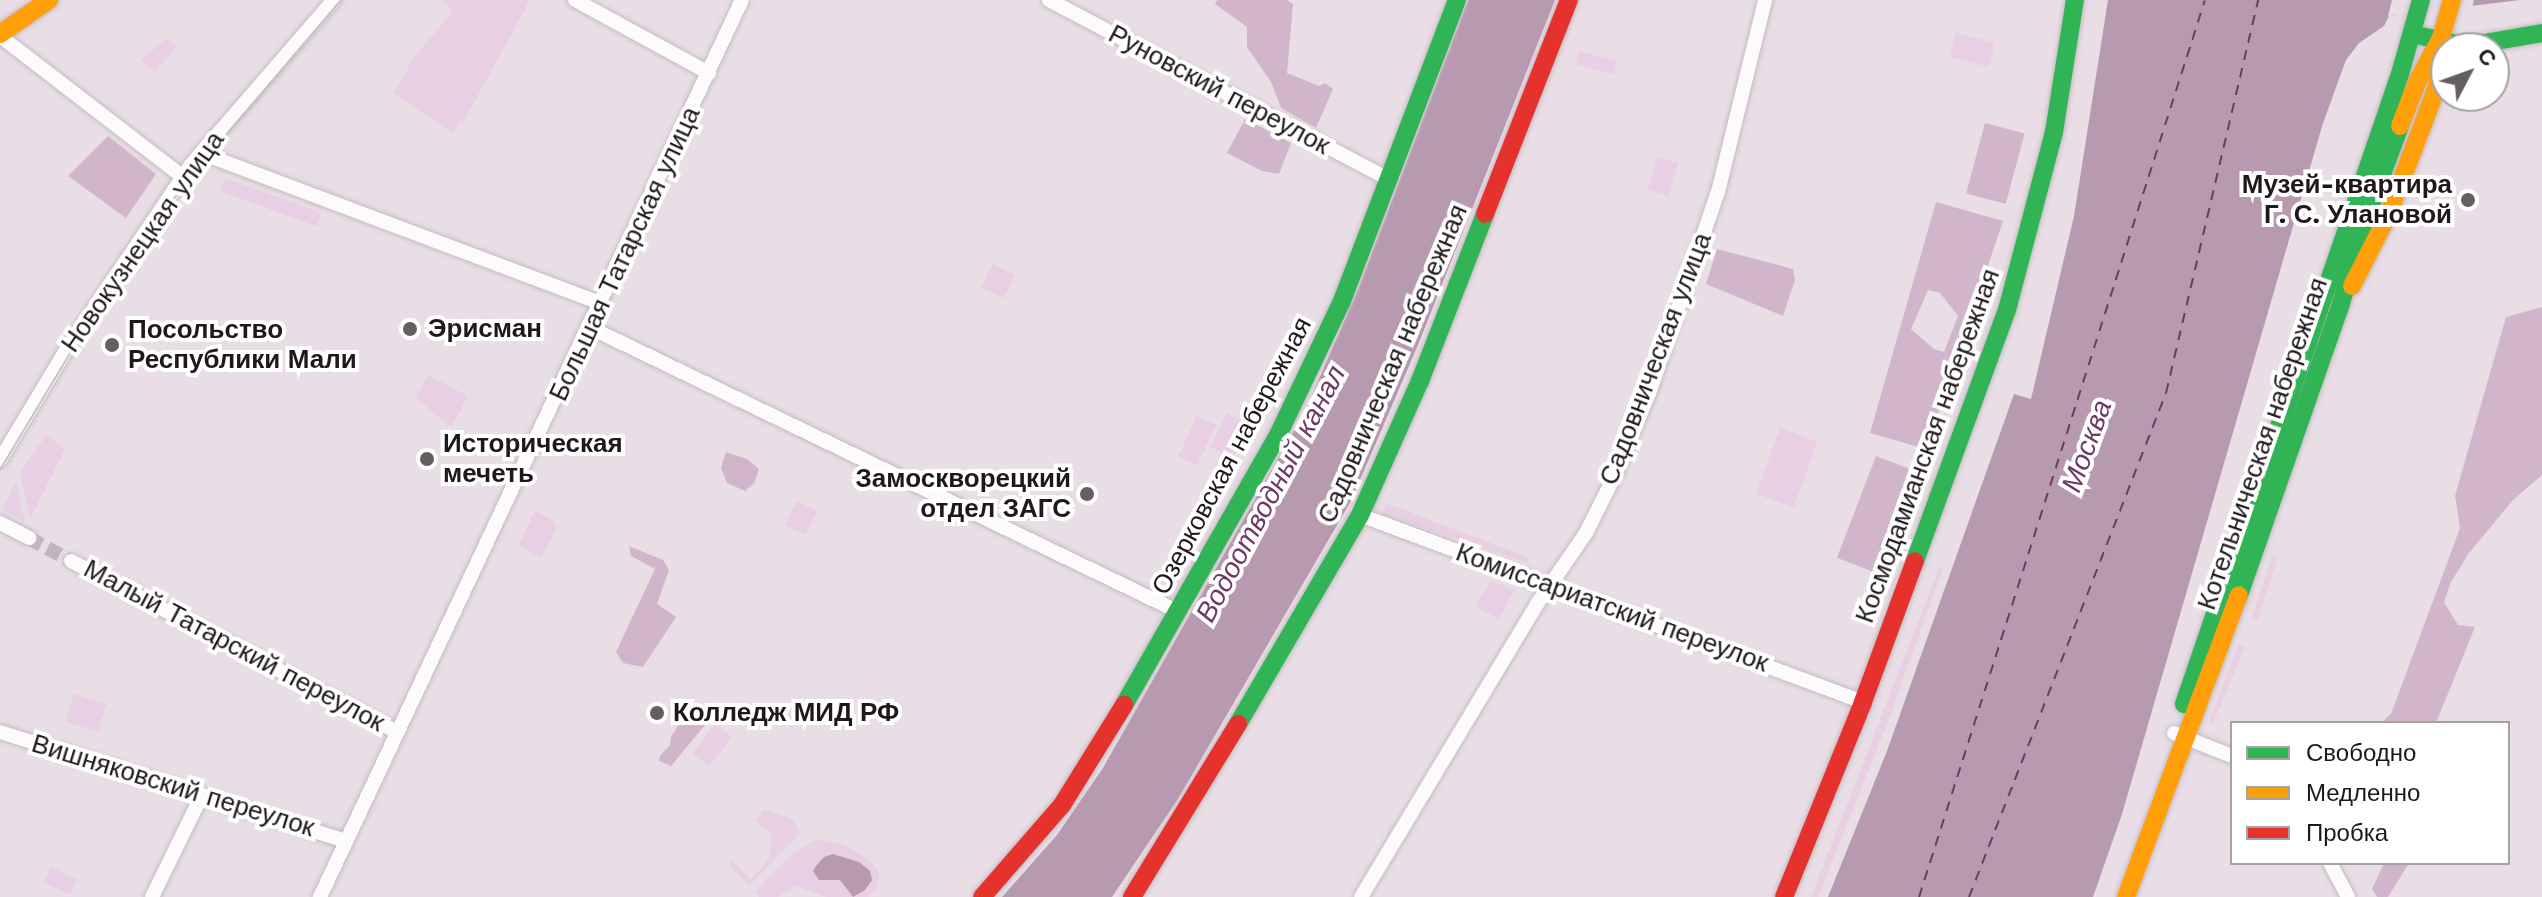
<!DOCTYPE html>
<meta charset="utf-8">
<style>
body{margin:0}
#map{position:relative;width:2542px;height:897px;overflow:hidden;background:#e9dee6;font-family:"Work Sans",sans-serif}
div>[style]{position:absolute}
.green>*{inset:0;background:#e9cfe3;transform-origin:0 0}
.forest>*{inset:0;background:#d1b6cb;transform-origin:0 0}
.water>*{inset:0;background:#b799b0}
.pier>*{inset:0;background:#e9dee6}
.ferry>*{height:2px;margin-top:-1px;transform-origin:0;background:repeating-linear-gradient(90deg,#6d3a64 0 10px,transparent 0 18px)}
.street-tunnel>*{height:14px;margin-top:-7px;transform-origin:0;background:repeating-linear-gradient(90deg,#c1b6be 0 14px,transparent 0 21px)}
.roads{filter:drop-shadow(0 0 2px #c4bbc2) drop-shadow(0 0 2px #c4bbc2)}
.street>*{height:14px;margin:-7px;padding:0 7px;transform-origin:7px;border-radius:7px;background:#fcfafb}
.fast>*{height:18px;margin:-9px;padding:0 9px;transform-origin:9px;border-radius:9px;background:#30b455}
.slow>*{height:18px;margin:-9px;padding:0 9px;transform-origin:9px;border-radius:9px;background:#ff9f0a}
.jam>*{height:18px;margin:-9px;padding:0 9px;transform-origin:9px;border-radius:9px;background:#e5322d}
.tram>*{height:2px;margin:-1px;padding:0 1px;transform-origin:1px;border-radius:1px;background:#c4c1c3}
.dots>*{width:22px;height:22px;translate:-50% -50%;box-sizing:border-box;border:4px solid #fff;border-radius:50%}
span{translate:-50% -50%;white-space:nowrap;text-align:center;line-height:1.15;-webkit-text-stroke:8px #fff;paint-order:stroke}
.street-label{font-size:26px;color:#1f171d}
.poi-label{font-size:26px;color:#1f171d;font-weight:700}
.right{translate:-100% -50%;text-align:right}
.left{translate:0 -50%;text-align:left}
.water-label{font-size:28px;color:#6d3a64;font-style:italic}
.legend{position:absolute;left:2230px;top:721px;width:280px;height:144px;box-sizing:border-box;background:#fff;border:2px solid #a5a2a5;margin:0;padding:10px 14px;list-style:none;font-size:24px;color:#1f171d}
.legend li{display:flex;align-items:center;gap:16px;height:40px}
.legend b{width:40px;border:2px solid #a5a2a5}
.north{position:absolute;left:2430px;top:32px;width:80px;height:80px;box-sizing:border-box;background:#fff;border:2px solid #a5a2a5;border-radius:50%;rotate:49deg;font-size:22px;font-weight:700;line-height:32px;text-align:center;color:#1f171d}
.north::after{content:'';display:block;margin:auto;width:28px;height:36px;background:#665d63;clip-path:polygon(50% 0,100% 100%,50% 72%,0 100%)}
</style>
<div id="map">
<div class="green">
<div style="clip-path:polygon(442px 0,530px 0,464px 121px,460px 120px,453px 133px,393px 93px,409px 68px,407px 66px,453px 11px)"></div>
<div style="left:1956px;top:33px;width:40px;height:25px;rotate:14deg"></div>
<div style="clip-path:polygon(167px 38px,177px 46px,155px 72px,141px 60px)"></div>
<div style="left:1579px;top:51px;width:39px;height:14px;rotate:15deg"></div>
<div style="left:1657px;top:157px;width:22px;height:34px;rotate:16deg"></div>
<div style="left:225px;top:178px;width:103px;height:14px;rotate:20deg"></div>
<div style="left:993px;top:264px;width:25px;height:26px;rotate:27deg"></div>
<div style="clip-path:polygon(428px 375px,468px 396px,451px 427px,416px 398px)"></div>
<div style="left:1227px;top:413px;width:25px;height:38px;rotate:26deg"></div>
<div style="left:1197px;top:416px;width:21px;height:45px;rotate:25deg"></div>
<div style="left:1780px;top:428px;width:40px;height:70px;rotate:20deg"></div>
<div style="clip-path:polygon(46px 435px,65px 449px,30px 519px,20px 473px)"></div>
<div style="clip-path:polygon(16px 481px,25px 522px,2px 510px)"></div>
<div style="left:796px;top:501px;width:23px;height:27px;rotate:25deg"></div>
<div style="clip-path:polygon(1386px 503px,1530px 558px,1528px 563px,1382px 514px)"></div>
<div style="clip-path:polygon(535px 511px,553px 520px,556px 528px,542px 557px,518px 546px)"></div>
<div style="left:2272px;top:556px;width:6px;height:66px;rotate:18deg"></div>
<div style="clip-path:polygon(1939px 568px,1943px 569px,1887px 724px,1818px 897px,1811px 897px)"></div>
<div style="clip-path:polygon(1491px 581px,1515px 590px,1498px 619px,1475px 606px)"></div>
<div style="clip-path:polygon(2238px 645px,2245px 647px,2213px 724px,2210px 719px)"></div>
<div style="left:74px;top:694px;width:34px;height:29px;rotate:17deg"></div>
<div style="left:715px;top:724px;width:21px;height:37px;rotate:37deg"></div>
<div style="clip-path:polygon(764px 809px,794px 820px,800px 833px,749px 886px,729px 865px,732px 860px,751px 880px,769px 858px,772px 835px,755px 820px)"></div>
<div style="clip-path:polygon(evenodd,818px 839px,844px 845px,869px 859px,879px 873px,877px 888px,868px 897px,827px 897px,796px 886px,778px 897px,759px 897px,755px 892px,795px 851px,818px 839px,824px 857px,865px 890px,853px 897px,840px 880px,816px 866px,824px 857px)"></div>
<div style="left:51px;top:867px;width:29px;height:17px;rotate:25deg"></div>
</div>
<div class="forest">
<div style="clip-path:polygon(1217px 0,1287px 0,1293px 4px,1287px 73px,1319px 86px,1325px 83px,1333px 89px,1316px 128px,1281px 108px,1271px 82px,1247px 47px,1247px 27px,1215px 4px)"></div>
<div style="clip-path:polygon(1245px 119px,1291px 143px,1279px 174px,1262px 171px,1227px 153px)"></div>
<div style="left:1985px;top:123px;width:41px;height:73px;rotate:15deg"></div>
<div style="clip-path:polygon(108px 136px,156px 174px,126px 218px,68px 176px)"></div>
<div style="clip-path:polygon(evenodd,1936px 202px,2003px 221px,1926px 449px,1870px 433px,1936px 202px,1928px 290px,1940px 293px,1958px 316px,1944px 352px,1934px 349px,1911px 329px,1928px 290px)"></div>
<div style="clip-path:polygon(1717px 249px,1793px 269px,1795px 280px,1783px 316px,1706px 284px)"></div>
<div style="clip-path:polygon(2542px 307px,2542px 475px,2513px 500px,2469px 553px,2451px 582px,2444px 602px,2458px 625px,2475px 627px,2436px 723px,2381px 723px,2391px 714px,2460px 528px,2455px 496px,2506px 317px)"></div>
<div style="clip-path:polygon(726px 452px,747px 459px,759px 469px,754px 483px,745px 491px,727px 483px,721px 468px)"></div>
<div style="left:1876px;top:456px;width:43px;height:109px;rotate:21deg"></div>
<div style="clip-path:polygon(629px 546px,663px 560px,669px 570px,657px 604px,676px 617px,643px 667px,623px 663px,616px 652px,655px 569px,631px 556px)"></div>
<div style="clip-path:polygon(688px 710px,705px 725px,671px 766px,659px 761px,660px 756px,670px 745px,671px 737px)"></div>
<div style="clip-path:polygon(2384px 863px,2409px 863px,2388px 897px,2377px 897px,2372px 889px)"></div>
</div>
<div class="water">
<div style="clip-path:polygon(1468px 0,1555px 0,1418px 345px,1351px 501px,1178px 799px,1112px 897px,1002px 897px,1057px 835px,1103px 768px,1305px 411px,1359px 287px)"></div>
<div style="clip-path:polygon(2108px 0,2520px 0,2389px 16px,2384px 26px,2359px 43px,2346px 60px,2323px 123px,2122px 814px,2093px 897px,1828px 897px,1887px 751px,2014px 394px,2031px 399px,2074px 216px)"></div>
<div style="clip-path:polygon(833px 854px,859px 862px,870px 871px,872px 880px,865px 890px,853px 897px,840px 880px,819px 880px,813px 871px,816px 866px,824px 857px)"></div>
</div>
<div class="pier">
<div style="clip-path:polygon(2392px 0,2474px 0,2472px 8px,2388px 16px)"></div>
</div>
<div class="ferry">
<div style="left:1919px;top:897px;width:941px;rotate:-72.32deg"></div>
<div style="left:1969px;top:897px;width:541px;rotate:-68.65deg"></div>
<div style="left:2166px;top:393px;width:404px;rotate:-76.8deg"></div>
</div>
<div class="street-tunnel">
<div style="left:29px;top:538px;width:48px;rotate:28.7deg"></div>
</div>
<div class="roads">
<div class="street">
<div style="left:575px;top:0;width:153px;rotate:28.6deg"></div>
<div style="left:1049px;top:0;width:384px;rotate:27.8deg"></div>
<div style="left:0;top:36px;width:230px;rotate:37.6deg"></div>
<div style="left:201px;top:153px;width:428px;rotate:20.6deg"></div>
<div style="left:591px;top:328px;width:653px;rotate:25.78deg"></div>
<div style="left:0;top:460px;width:132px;rotate:-59deg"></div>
<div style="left:68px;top:347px;width:218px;rotate:-56deg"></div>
<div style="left:190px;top:166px;width:220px;rotate:-49.1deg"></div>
<div style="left:1360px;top:515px;width:537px;rotate:20.39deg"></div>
<div style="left:0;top:523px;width:33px;rotate:27deg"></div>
<div style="left:71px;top:561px;width:368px;rotate:27.7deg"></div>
<div style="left:0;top:732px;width:363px;rotate:17.5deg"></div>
<div style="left:2174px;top:733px;width:62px;rotate:21.6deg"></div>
<div style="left:2330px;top:863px;width:38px;rotate:62deg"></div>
<div style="left:152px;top:897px;width:114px;rotate:-63.9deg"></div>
<div style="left:320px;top:897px;width:991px;rotate:-64.81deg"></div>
<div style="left:1361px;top:897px;width:342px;rotate:-59deg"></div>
<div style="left:1537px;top:604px;width:86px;rotate:-55.4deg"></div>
<div style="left:1586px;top:533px;width:65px;rotate:-63.4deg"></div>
<div style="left:1615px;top:475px;width:89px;rotate:-67.5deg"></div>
<div style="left:1649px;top:393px;width:213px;rotate:-71.1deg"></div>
<div style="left:1718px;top:192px;width:198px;rotate:-76.2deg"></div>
</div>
<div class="fast">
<div style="left:2412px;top:34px;width:56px;rotate:12.3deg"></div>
<div style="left:2467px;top:46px;width:76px;rotate:-9.8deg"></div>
<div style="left:1915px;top:561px;width:267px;rotate:-69.9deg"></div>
<div style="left:2007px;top:310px;width:184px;rotate:-75.2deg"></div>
<div style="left:2054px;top:132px;width:134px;rotate:-81deg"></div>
<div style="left:2239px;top:595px;width:305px;rotate:-70.7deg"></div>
<div style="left:2340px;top:307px;width:91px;rotate:-74deg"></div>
<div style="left:2365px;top:220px;width:100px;rotate:-69.6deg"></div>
<div style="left:2184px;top:704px;width:666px;rotate:-71.08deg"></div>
<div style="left:2400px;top:74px;width:77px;rotate:-74.2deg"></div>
<div style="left:1124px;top:705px;width:313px;rotate:-60.3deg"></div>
<div style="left:1279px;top:433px;width:146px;rotate:-64.5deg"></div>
<div style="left:1342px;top:301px;width:322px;rotate:-69.1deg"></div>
<div style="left:1238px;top:724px;width:242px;rotate:-59.7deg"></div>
<div style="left:1360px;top:515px;width:147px;rotate:-65.9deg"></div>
<div style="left:1420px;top:381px;width:179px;rotate:-68.7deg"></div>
</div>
<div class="slow">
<div style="left:0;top:34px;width:60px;rotate:-34.8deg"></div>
<div style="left:2400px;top:126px;width:49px;rotate:-68.6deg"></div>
<div style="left:2418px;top:80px;width:48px;rotate:-61.3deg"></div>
<div style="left:2441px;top:38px;width:40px;rotate:-74deg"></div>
<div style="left:2352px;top:286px;width:82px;rotate:-63.1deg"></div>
<div style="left:2389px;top:213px;width:109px;rotate:-69.1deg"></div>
<div style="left:2428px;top:111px;width:27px;rotate:-70deg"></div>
<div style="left:2437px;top:86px;width:46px;rotate:-85deg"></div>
<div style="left:2126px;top:897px;width:322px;rotate:-69.5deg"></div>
</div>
<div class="jam">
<div style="left:1485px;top:214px;width:230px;rotate:-68.6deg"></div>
<div style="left:982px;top:897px;width:122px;rotate:-49deg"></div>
<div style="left:1062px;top:805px;width:118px;rotate:-58.2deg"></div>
<div style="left:1132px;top:897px;width:203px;rotate:-58.5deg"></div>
<div style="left:1784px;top:897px;width:210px;rotate:-67.9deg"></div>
<div style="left:1863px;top:702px;width:150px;rotate:-69.8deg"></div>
</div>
</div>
<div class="tram">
<div style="left:0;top:470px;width:152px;rotate:-59deg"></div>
<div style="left:78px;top:340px;width:189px;rotate:-55.8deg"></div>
<div style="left:184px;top:184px;width:242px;rotate:-49.5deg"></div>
</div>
<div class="dots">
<div style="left:2468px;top:200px;background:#665d63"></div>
<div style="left:410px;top:329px;background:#665d63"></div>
<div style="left:112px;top:345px;background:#665d63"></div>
<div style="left:427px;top:459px;background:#665d63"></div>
<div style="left:1087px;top:494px;background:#665d63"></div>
<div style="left:657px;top:713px;background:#665d63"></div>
</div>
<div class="street-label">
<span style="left:1219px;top:90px;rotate:28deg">Руновский переулок</span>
<span style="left:143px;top:242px;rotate:-55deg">Новокузнецкая улица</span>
<span style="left:625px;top:254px;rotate:-65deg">Большая Татарская улица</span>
<span style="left:1656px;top:359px;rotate:-69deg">Садовническая улица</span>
<span style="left:1393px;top:364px;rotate:-67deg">Садовническая набережная</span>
<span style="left:2263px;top:444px;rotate:-71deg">Котельническая набережная</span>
<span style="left:1928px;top:446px;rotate:-70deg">Космодамианская набережная</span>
<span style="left:1232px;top:456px;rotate:-62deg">Озерковская набережная</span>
<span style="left:1612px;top:608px;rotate:20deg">Комиссариатский переулок</span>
<span style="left:234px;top:646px;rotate:28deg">Малый Татарский переулок</span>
<span style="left:173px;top:786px;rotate:17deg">Вишняковский переулок</span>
</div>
<div class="poi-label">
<span class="right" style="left:2452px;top:200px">Музей-квартира<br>Г. С. Улановой</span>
<span class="left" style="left:428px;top:329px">Эрисман</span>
<span class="left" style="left:128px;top:345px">Посольство<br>Республики Мали</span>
<span class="left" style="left:443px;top:459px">Историческая<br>мечеть</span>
<span class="right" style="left:1071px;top:494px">Замоскворецкий<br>отдел ЗАГС</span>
<span class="left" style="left:673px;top:713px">Колледж МИД РФ</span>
</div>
<div class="water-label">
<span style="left:2087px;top:446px;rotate:-70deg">Москва</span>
<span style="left:1271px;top:494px;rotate:-62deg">Водоотводный канал</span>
</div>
<ul class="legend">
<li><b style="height:10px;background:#30b455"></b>Свободно</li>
<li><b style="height:10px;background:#ff9f0a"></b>Медленно</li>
<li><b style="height:10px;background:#e5322d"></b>Пробка</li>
</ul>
<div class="north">С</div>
</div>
